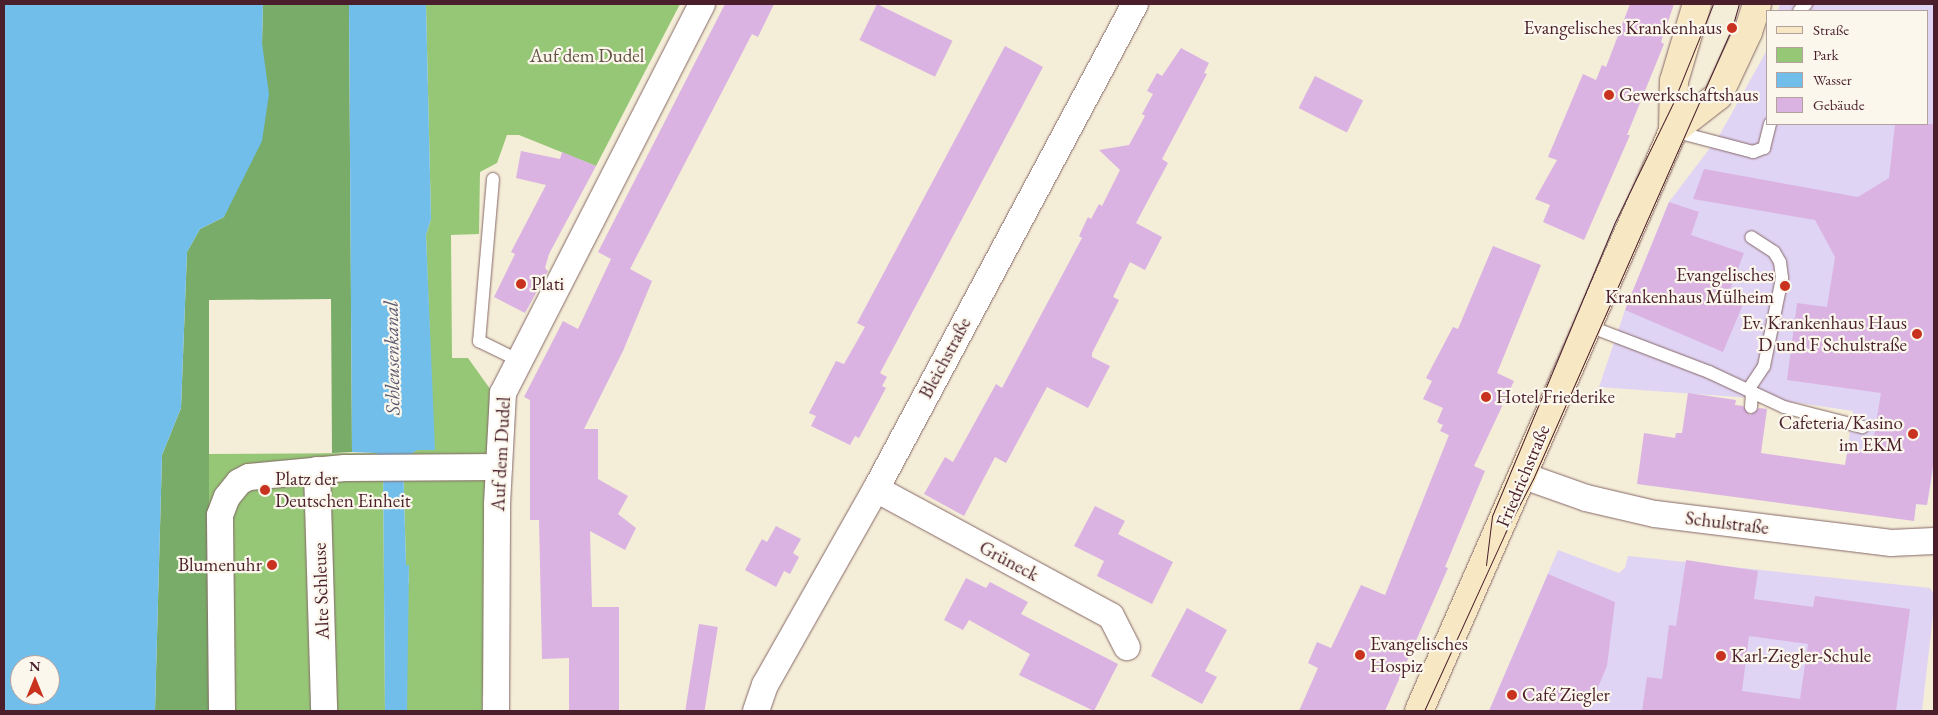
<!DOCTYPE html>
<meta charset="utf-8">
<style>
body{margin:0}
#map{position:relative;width:1938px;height:715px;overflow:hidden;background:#f4edd7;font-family:"EB Garamond",serif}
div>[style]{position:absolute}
.built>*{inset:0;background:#e0d4f4}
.green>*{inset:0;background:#96c777}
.forest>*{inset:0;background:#78ac68}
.water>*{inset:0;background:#71beeb}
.building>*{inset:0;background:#dab3e3;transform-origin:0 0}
.roads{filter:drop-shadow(0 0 1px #866767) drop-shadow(0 0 1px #866767)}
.service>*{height:12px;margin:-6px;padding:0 6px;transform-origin:6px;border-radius:6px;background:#fff}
.minor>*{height:26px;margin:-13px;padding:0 13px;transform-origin:13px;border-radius:13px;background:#fff}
.secondary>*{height:28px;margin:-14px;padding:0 14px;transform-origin:14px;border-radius:14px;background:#f7e8c3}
.tram>*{height:1px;margin:-0.5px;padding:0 0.5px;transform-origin:0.5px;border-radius:0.5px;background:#4a1f2b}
.dots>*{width:14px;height:14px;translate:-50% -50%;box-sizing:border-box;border:2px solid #fbf7ec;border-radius:50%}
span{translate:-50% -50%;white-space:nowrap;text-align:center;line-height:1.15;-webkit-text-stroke:4.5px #fbf7ec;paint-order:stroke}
.poi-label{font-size:19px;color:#4a1f2b}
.right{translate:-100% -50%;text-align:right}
.left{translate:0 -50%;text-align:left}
.park-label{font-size:19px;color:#615142}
.street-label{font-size:19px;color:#4a1f2b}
.water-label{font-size:20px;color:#58576e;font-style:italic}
.frame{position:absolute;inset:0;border:5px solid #4a1f2b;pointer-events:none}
.legend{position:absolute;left:1766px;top:10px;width:162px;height:115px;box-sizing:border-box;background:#fbf7ec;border:1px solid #b4a19f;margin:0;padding:6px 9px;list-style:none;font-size:15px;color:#4a1f2b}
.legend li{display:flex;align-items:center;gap:10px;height:25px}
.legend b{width:25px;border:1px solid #b4a19f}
.north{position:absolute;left:10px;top:655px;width:50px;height:50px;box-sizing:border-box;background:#fbf7ec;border:1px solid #b4a19f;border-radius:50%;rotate:0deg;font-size:14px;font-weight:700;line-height:20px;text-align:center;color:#4a1f2b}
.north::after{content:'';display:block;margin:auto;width:18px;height:22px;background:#c8321e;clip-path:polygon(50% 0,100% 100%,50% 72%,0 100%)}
</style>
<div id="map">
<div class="built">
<div style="clip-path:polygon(1780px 4px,1934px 4px,1934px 465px,1927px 505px,1916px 504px,1914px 521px,1845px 465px,1853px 411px,1779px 400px,1599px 387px,1625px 310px,1669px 202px,1719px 136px,1767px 50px,1767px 124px,1927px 124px,1927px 11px,1778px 11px)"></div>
<div style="clip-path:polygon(1558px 550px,1619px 573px,1625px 568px,1628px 556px,1930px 588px,1934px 594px,1934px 607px,1922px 711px,1489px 711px)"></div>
</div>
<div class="green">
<div style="clip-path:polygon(426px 4px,680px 4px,596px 166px,519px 135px,507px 135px,497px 163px,480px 172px,479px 234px,451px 235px,452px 358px,468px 358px,493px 393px,482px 711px,407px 711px,406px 583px,409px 583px,409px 565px,406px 565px,403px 459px,417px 450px,434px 450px,426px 235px,431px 219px)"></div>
<div style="clip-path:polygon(376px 453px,383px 460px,385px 711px,209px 711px,208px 454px)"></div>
</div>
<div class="forest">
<div style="clip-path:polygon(263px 4px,349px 4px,352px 452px,332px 453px,331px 299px,209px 300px,209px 711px,155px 711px,162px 455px,181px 408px,187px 252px,200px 229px,224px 217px,262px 43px)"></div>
</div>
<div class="water">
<div style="clip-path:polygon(evenodd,4px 4px,263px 4px,262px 43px,269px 94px,262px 141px,224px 217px,200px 229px,187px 252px,181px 408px,162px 455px,155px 711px,4px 711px,4px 4px,20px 665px,50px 665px,50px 695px,20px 695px,20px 665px)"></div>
<div style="clip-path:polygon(349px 4px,426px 4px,431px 219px,426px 235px,435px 450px,417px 450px,403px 460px,406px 565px,409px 565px,407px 711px,385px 711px,383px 460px,376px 453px,352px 452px)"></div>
</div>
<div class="building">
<div style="clip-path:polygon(725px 4px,774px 4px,758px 37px,752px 34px,630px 269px,652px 281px,623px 351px,584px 429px,598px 429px,598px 479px,628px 496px,618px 514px,636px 528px,625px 550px,590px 531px,592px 607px,619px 607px,619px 711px,569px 711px,569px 658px,542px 659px,539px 520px,530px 520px,530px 400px,524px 397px,563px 321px,578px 329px,611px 259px,598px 252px)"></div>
<div style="left:877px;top:4px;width:84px;height:40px;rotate:26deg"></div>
<div style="clip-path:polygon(1630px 4px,1674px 4px,1661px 42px,1664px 44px,1627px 135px,1630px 135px,1584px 240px,1543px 222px,1550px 205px,1535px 199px,1557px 160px,1548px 157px,1583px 74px,1596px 80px,1602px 65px,1606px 67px)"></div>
<div style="clip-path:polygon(1005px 46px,1043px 67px,880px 373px,887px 377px,882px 386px,886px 388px,859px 438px,855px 436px,850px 445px,811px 426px,816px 416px,809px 413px,836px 361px,844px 364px,865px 327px,857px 323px)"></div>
<div style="clip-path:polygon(1181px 48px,1209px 63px,1204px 73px,1207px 74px,1162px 159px,1168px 163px,1136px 223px,1162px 237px,1145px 270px,1130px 262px,1113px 297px,1119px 300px,1092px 353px,1092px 357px,1110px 366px,1088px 408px,1047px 387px,1006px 463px,995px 457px,964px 516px,924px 494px,945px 457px,953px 462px,996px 384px,1002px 388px,1082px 238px,1079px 236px,1088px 217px,1091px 219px,1099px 204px,1102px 206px,1120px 170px,1099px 150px,1129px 145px,1145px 116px,1142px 114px,1153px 94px,1147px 91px,1157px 73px,1162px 76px)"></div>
<div style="left:1315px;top:76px;width:54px;height:36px;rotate:27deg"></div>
<div style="clip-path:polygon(1895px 124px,1934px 124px,1934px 458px,1927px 505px,1916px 504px,1914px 521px,1637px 484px,1644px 433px,1675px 438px,1676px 433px,1682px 433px,1688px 393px,1736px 400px,1735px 405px,1743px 406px,1750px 415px,1759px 408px,1767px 409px,1761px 453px,1845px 465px,1848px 450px,1871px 454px,1881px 393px,1787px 380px,1797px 303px,1827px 307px,1835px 257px,1815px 220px,1693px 199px,1704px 169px,1858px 197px,1889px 178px)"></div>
<div style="clip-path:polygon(521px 151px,560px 159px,562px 152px,596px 166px,549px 254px,545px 268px,548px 271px,525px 313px,494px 297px,515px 254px,511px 252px,546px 185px,516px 178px)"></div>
<div style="clip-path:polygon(1669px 202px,1699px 212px,1691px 235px,1744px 253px,1728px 295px,1744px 302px,1723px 352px,1625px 310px)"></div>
<div style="clip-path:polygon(1493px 246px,1541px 265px,1497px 373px,1514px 381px,1474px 466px,1485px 471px,1445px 567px,1448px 568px,1385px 711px,1299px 711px,1318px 668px,1308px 663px,1317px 642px,1331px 648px,1361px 585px,1385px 595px,1449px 435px,1440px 431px,1443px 425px,1437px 422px,1443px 408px,1423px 399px,1432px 381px,1426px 378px,1453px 327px,1458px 329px)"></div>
<div style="clip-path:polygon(1095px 506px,1125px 521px,1118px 534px,1173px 562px,1152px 604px,1097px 576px,1104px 561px,1074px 546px)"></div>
<div style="clip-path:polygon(776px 526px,801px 539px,793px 553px,799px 557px,790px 574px,784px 571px,776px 587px,745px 570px,762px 539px,767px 542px)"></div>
<div style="clip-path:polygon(evenodd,1686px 560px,1758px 571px,1754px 599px,1813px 607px,1815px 596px,1910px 609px,1896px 711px,1642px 711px,1647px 677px,1662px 679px,1669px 625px,1676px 626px,1686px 560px,1749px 636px,1808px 644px,1799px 706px,1800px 699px,1742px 691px,1749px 636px)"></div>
<div style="clip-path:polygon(1548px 574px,1615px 602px,1607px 666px,1588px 711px,1489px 711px)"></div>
<div style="clip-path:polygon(966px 578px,986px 588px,990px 582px,1028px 602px,1021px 614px,1118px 664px,1094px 711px,1019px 675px,1030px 654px,969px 620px,963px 630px,944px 620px)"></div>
<div style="clip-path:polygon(1187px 608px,1227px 630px,1205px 671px,1217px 677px,1202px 704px,1151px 676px)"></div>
<div style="left:699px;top:624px;width:19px;height:88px;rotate:9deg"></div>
</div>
<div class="roads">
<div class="service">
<div style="left:1799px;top:11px;width:10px;rotate:-45deg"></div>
<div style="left:1673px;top:131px;width:83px;rotate:14.7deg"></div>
<div style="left:1753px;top:152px;width:12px;rotate:-20deg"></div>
<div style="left:1764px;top:148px;width:25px;rotate:-76deg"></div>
<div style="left:493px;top:179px;width:163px;rotate:94.9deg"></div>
<div style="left:479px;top:341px;width:43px;rotate:26deg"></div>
<div style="left:1586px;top:325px;width:132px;rotate:20.9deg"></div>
<div style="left:1709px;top:372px;width:83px;rotate:25deg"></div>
<div style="left:1784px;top:407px;width:81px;rotate:14.4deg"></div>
<div style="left:1748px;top:390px;width:29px;rotate:-56deg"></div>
<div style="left:1764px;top:366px;width:90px;rotate:-78.4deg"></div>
<div style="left:1782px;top:278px;width:16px;rotate:-97deg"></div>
<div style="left:1780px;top:262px;width:12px;rotate:-121deg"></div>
<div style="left:1774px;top:252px;width:27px;rotate:-147deg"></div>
<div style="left:1751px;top:407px;width:15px;rotate:-86deg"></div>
</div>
<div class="minor">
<div style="left:317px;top:470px;width:241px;rotate:88.3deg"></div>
<div style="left:1524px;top:476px;width:66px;rotate:19.5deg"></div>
<div style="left:1586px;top:498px;width:71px;rotate:13.1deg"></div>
<div style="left:1655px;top:514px;width:238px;rotate:7deg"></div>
<div style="left:1891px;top:543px;width:43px;rotate:-2.7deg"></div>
<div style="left:876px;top:489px;width:267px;rotate:28.4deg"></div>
<div style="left:1111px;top:616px;width:35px;rotate:63deg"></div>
<div style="left:222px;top:711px;width:196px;rotate:-90.6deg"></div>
<div style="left:220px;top:515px;width:19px;rotate:-69deg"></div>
<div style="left:227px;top:497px;width:19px;rotate:-51deg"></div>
<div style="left:239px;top:482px;width:11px;rotate:-27deg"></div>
<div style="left:249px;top:477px;width:96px;rotate:-5.4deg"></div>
<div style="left:345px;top:468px;width:154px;rotate:-0.4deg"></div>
<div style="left:496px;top:711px;width:207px;rotate:-89.7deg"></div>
<div style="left:497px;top:504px;width:111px;rotate:-86.9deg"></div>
<div style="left:503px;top:393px;width:437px;rotate:-62.9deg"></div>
<div style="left:756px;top:711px;width:28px;rotate:-71deg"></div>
<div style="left:765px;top:685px;width:225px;rotate:-60.5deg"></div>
<div style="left:876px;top:489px;width:550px;rotate:-61.9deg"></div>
</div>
<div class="secondary">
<div style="left:1673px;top:131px;width:57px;rotate:-37.9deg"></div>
<div style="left:1718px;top:96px;width:71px;rotate:-64.9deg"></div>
<div style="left:1748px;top:32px;width:29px;rotate:-72deg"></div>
<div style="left:1419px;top:711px;width:633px;rotate:-66.35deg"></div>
<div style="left:1673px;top:131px;width:50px;rotate:-88.9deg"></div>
<div style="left:1674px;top:81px;width:80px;rotate:-73.4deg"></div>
</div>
</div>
<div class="tram">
<div style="left:1486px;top:565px;width:49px;rotate:-83deg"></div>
<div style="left:1492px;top:516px;width:316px;rotate:-67.3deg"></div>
<div style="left:1614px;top:224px;width:135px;rotate:-64deg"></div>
<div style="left:1673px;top:103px;width:107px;rotate:-68deg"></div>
<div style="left:1424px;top:711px;width:196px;rotate:-65.5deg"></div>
<div style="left:1505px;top:533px;width:61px;rotate:-62.6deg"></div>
<div style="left:1533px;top:479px;width:493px;rotate:-66.2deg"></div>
<div style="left:1732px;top:28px;width:25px;rotate:-74deg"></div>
</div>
<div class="dots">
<div style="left:1732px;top:28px;background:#c8321e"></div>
<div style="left:1609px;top:95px;background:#c8321e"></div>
<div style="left:521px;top:284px;background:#c8321e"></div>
<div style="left:1785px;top:286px;background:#c8321e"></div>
<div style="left:1917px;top:334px;background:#c8321e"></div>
<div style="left:1486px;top:397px;background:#c8321e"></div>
<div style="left:1913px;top:434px;background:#c8321e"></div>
<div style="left:265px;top:490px;background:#c8321e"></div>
<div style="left:272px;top:565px;background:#c8321e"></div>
<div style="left:1360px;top:655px;background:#c8321e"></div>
<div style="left:1721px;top:656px;background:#c8321e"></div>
<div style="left:1512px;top:695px;background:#c8321e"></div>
</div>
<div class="poi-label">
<span class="right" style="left:1722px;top:28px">Evangelisches Krankenhaus</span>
<span class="left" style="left:1619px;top:95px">Gewerkschaftshaus</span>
<span class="right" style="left:1774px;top:286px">Evangelisches<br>Krankenhaus Mülheim</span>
<span class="left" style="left:531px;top:284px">Plati</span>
<span class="right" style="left:1907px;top:334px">Ev. Krankenhaus Haus<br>D und F Schulstraße</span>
<span class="left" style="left:1496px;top:397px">Hotel Friederike</span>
<span class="right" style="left:1903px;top:434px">Cafeteria/Kasino<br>im EKM</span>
<span class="left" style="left:275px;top:490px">Platz der<br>Deutschen Einheit</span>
<span class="right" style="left:262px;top:565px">Blumenuhr</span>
<span class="left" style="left:1370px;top:655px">Evangelisches<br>Hospiz</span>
<span class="left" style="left:1731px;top:656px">Karl-Ziegler-Schule</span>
<span class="left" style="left:1522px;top:695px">Café Ziegler</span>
</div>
<div class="park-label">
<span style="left:587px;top:56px">Auf dem Dudel</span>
</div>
<div class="street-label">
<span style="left:945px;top:358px;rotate:-62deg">Bleichstraße</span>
<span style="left:501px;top:454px;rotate:-87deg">Auf dem Dudel</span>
<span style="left:1523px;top:476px;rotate:-67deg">Friedrichstraße</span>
<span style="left:1727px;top:523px;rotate:7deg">Schulstraße</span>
<span style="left:1009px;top:561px;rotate:28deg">Grüneck</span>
<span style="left:321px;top:591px;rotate:-92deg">Alte Schleuse</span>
</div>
<div class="water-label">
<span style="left:392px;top:358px;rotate:-91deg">Schleusenkanal</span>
</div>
<div class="frame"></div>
<ul class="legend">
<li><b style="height:6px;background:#f7e8c3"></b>Straße</li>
<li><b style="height:14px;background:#96c777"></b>Park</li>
<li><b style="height:14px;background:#71beeb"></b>Wasser</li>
<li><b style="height:14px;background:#dab3e3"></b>Gebäude</li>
</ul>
<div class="north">N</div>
</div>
